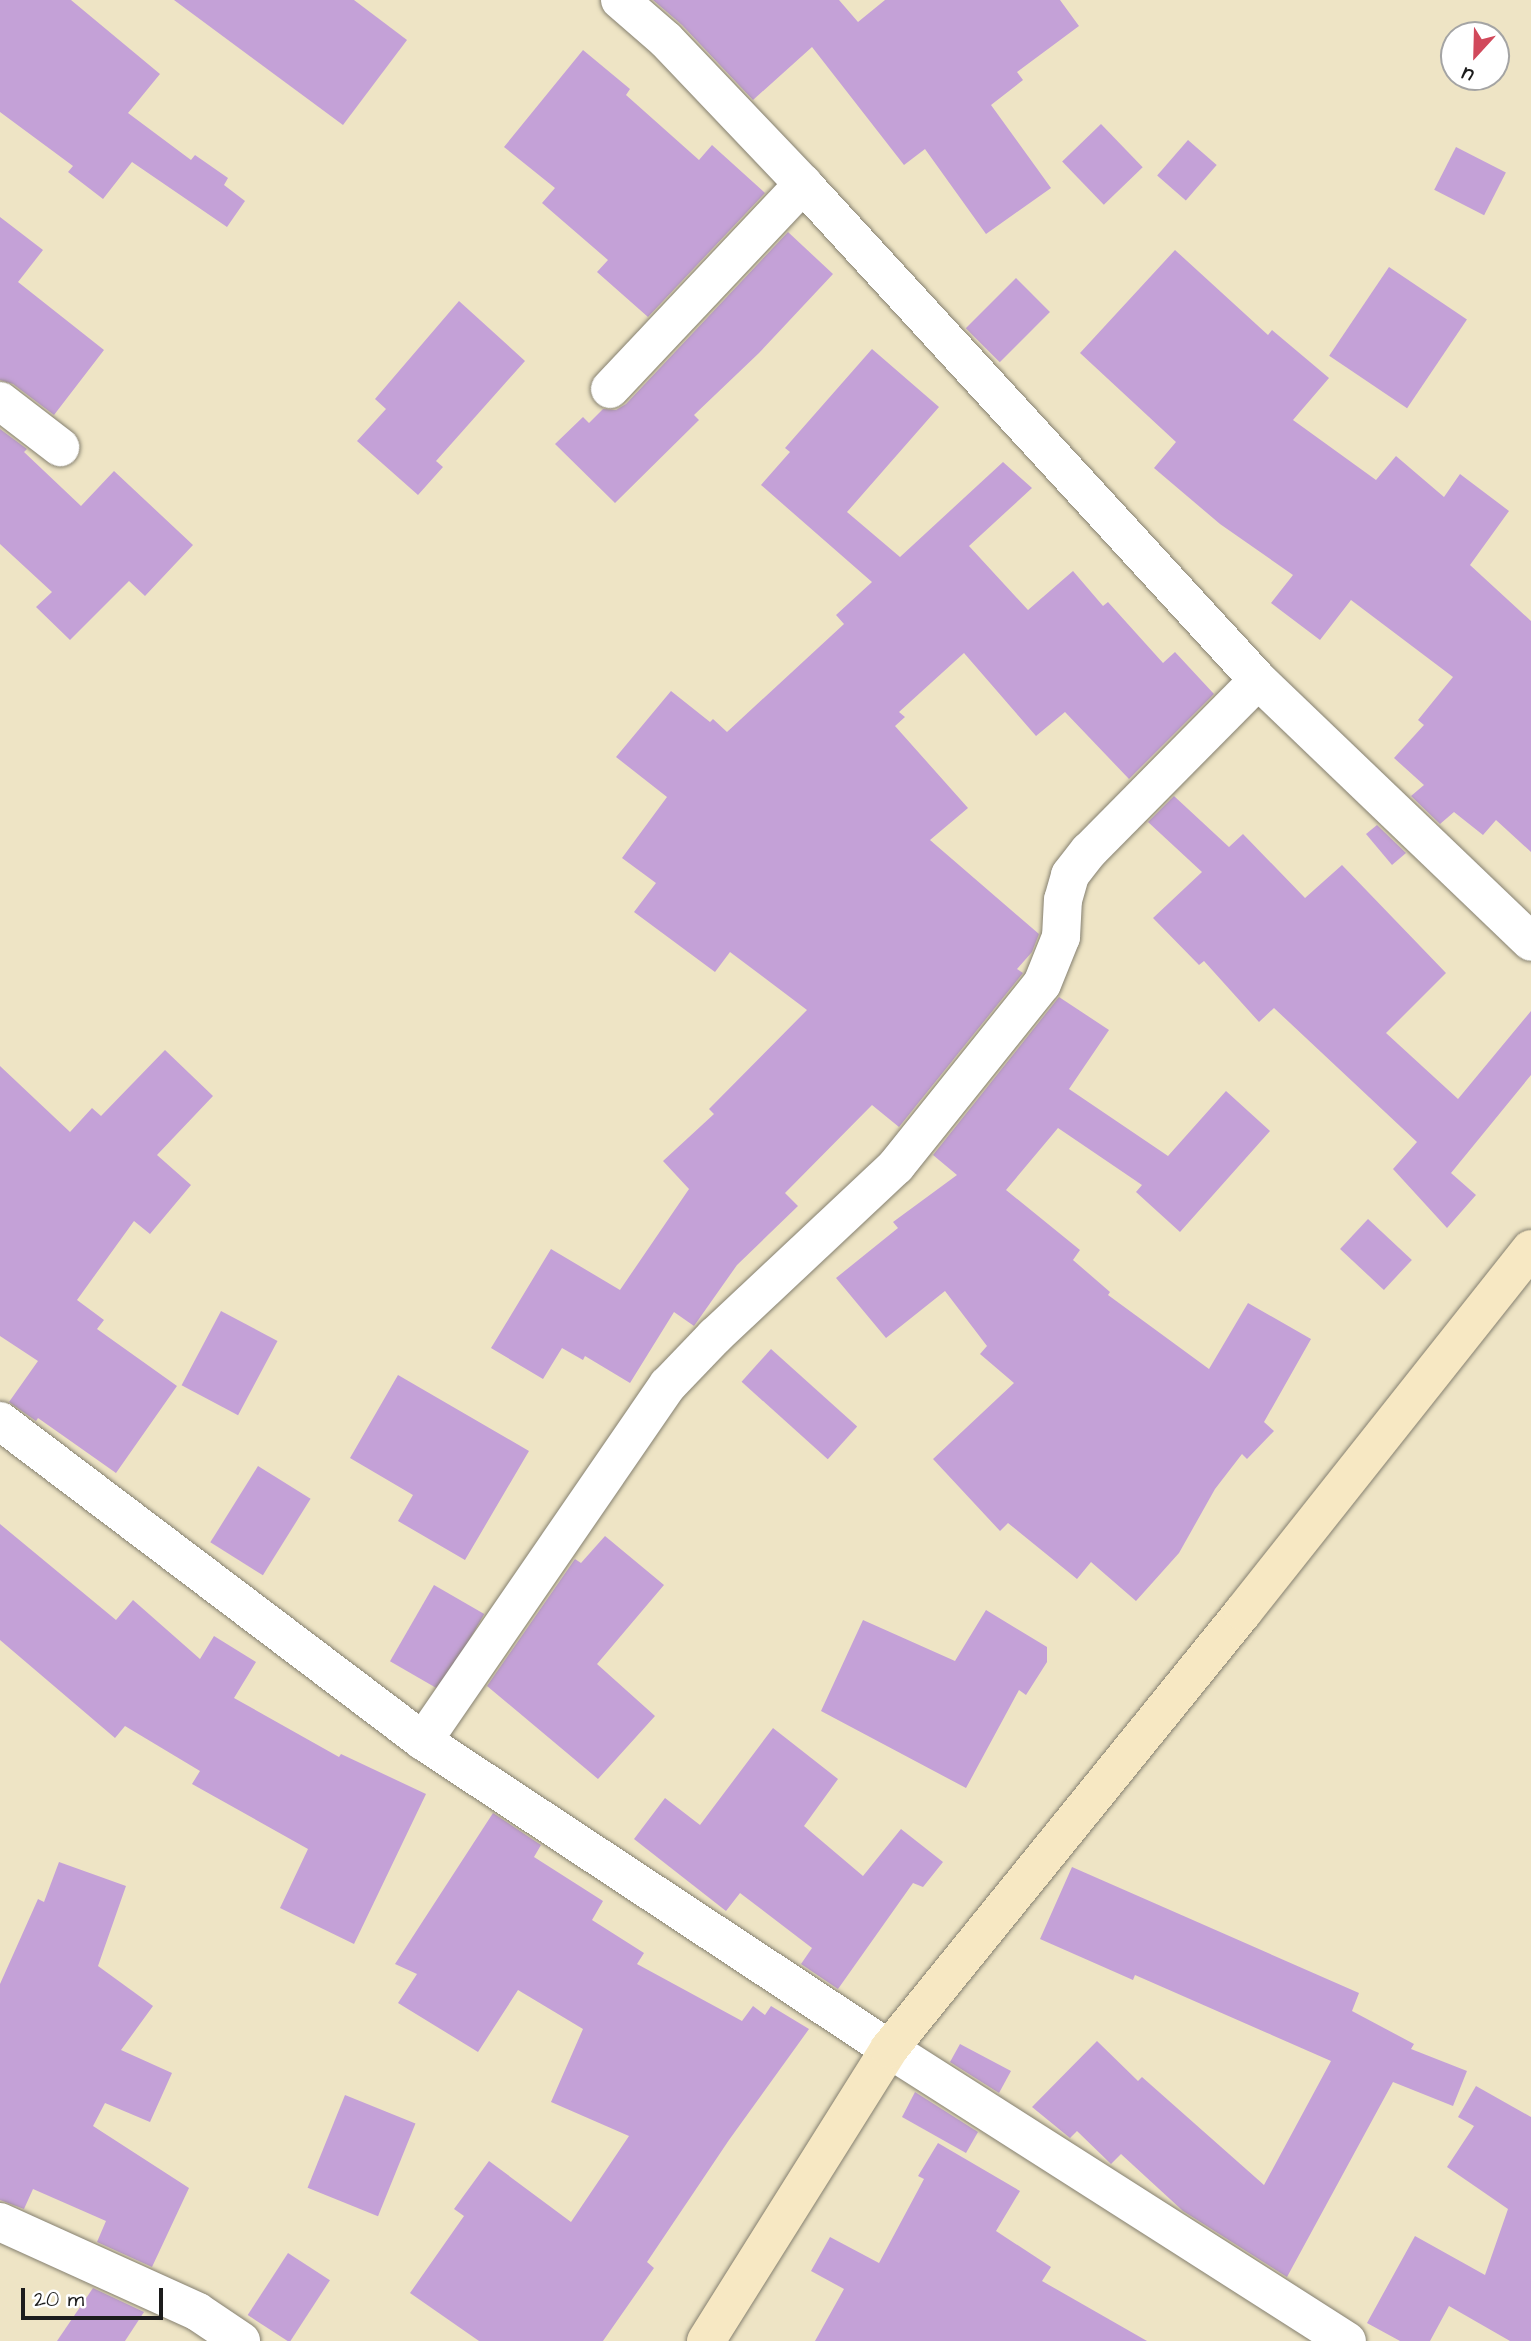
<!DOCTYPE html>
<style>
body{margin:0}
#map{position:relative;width:1531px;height:2341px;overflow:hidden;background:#eee4c5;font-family:"Architects Daughter",sans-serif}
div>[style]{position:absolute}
.building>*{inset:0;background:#c4a1d7;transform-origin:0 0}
.roads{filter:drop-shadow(0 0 2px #858070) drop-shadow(0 0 2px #858070)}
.street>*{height:38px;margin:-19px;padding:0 19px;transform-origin:19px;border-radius:19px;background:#fff}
.secondary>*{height:38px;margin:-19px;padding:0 19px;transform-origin:19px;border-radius:19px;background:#f7e8c3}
span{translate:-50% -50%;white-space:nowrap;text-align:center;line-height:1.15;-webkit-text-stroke:7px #fff;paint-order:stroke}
.north{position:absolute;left:1440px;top:21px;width:70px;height:70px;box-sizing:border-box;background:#fff;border:2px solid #a4a4a4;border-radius:50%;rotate:202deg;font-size:19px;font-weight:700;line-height:28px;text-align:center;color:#1c1c1c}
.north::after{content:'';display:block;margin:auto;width:24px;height:32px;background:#d1495b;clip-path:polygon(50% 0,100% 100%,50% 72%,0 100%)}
.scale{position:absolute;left:21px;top:2288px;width:142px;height:32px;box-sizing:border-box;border:4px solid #1c1c1c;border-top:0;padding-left:9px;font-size:21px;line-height:24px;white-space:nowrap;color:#1c1c1c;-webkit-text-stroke:5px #fff;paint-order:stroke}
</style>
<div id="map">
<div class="building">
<div style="clip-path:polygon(0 0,71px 0,160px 74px,128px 113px,191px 160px,195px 155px,228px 178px,224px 185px,245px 201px,227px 227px,132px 162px,103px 199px,68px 172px,73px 166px,0 112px)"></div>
<div style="clip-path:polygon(174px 0,354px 0,407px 40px,343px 125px)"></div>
<div style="clip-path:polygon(653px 0,839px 0,858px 22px,885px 0,1060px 0,1079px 26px,1017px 72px,1023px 80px,991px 105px,1051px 188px,986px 234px,925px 149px,904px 165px,812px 47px,753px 100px,682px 25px)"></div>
<div style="clip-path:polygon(583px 50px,630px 89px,626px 95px,699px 160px,712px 145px,765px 193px,648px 317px,597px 272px,608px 260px,542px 203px,555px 188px,504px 147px)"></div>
<div style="left:1101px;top:124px;width:60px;height:54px;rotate:46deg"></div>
<div style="left:1188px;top:140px;width:38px;height:47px;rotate:41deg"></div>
<div style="left:1456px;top:147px;width:56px;height:48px;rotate:27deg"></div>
<div style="clip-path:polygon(0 217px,43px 250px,18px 282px,104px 350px,54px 415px,13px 384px,0 380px)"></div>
<div style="clip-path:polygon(788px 232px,833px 274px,759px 353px,694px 415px,699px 420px,615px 503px,555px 444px,583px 417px,589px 423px,603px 409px,616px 410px,626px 404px)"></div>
<div style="clip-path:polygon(1175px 250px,1268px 335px,1272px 330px,1329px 378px,1293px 420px,1376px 480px,1396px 456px,1444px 497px,1460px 474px,1509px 511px,1470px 565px,1531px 621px,1531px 852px,1496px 820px,1483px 835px,1454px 812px,1440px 824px,1411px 796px,1424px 785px,1394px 758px,1424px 725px,1418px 720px,1453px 677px,1351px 600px,1320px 640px,1271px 603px,1293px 575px,1220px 524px,1154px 468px,1176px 442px,1080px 353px)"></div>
<div style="left:1389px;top:267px;width:94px;height:107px;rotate:34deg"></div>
<div style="left:1016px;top:278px;width:48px;height:71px;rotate:45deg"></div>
<div style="clip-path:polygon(459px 301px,525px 361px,436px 461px,443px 467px,418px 495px,357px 441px,386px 409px,375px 399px)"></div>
<div style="clip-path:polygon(872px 349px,939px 407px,847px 512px,900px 557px,1003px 462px,1032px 488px,969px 546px,1028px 610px,1073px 571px,1103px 606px,1108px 602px,1163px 663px,1175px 652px,1214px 694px,1129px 779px,1065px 712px,1036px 736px,964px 653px,899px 712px,905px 717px,895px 726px,968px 808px,930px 840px,1039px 934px,1032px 952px,1017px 969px,1023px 973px,899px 1127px,872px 1105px,785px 1193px,798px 1206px,737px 1265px,694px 1326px,674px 1312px,630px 1383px,585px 1356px,583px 1360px,562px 1348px,543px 1379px,491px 1348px,551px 1249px,620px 1290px,689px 1189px,663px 1161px,714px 1114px,709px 1109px,807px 1010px,730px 952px,715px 972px,634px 912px,656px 883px,622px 858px,667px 797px,616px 757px,671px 691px,710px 722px,713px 719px,727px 732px,844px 624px,836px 615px,872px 582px,761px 485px,790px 452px,785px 448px)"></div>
<div style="clip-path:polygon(0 429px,27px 449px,24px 452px,81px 506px,114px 471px,193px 545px,145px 596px,129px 581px,70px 640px,36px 607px,52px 592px,0 544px)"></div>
<div style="clip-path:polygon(1174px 796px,1229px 847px,1243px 834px,1305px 898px,1342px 865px,1446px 973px,1386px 1033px,1458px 1099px,1531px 1011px,1531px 1075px,1451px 1173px,1476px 1195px,1447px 1228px,1393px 1169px,1417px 1142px,1274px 1008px,1259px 1022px,1204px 961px,1199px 965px,1153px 918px,1202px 872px,1148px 822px)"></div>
<div style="clip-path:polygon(1377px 825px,1406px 853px,1392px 865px,1366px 834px)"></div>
<div style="clip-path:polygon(1059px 997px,1109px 1030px,1069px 1089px,1168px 1156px,1226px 1091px,1270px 1131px,1180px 1232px,1136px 1192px,1142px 1185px,1058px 1128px,1006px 1190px,1080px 1250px,1073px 1260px,1110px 1292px,1108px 1295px,1209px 1369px,1248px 1303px,1311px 1339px,1264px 1422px,1274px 1431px,1247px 1459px,1242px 1454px,1215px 1489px,1179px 1553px,1136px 1601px,1091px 1562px,1077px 1579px,1008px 1523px,1000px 1531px,933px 1459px,1014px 1383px,980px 1354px,987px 1346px,945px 1291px,886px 1338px,836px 1278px,898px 1228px,893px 1222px,957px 1175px,933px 1155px)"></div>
<div style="clip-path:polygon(165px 1050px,213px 1096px,157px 1155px,191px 1185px,150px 1234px,134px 1221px,77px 1300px,104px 1320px,97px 1329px,177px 1386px,116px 1473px,38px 1418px,36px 1421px,9px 1402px,38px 1361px,0 1336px,0 1066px,70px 1132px,92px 1108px,101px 1116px)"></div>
<div style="left:1368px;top:1219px;width:60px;height:41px;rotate:43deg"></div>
<div style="left:221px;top:1311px;width:64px;height:84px;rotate:28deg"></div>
<div style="left:771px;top:1349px;width:116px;height:44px;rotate:42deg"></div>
<div style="clip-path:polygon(398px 1375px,529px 1451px,465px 1560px,398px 1521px,413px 1495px,350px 1458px)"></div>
<div style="left:258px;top:1466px;width:62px;height:90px;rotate:32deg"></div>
<div style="clip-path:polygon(0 1524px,116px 1620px,133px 1600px,200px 1659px,214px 1636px,256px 1662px,234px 1698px,339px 1757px,341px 1754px,426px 1794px,354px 1944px,280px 1908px,308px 1849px,192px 1784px,200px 1771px,125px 1726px,115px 1738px,0 1640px)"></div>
<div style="clip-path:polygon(605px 1536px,664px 1585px,597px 1664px,655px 1716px,598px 1779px,487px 1686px,575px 1559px,581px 1563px)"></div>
<div style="left:434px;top:1585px;width:58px;height:88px;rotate:30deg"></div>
<div style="clip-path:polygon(986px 1610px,1047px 1647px,1047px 1662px,1026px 1695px,1019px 1690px,966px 1788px,821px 1711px,863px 1620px,955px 1661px)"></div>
<div style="clip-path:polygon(773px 1728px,838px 1779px,804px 1826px,863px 1876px,901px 1829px,943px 1862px,923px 1887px,913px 1883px,838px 1989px,801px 1964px,812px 1948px,740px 1893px,726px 1911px,634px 1839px,665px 1798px,700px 1825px)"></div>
<div style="clip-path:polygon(493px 1813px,541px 1845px,534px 1857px,603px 1901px,592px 1920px,644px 1953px,637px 1964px,742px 2021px,753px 2006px,765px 2015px,771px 2006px,809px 2029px,729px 2140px,647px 2262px,654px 2268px,603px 2341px,479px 2341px,410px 2293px,464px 2216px,454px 2209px,489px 2161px,571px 2222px,629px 2136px,551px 2102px,583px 2029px,518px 1990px,478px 2052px,398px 2003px,417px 1974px,395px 1964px)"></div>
<div style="clip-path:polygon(59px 1862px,126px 1886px,98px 1966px,153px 2006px,121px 2050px,172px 2073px,150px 2122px,105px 2103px,93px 2126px,189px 2188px,152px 2267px,97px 2242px,106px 2221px,33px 2189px,24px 2209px,0 2200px,0 1984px,38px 1899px,44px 1902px)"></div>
<div style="clip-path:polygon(1072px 1867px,1359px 1993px,1352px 2011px,1414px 2044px,1411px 2049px,1467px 2071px,1453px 2106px,1393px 2082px,1287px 2277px,1183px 2211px,1121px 2154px,1111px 2164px,1077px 2131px,1070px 2138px,1032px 2107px,1097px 2041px,1138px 2081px,1142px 2077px,1264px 2185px,1331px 2061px,1135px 1975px,1133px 1980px,1040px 1939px)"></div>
<div style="clip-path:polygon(960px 2044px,1011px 2071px,999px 2093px,950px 2062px)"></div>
<div style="clip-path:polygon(1476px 2086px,1531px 2117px,1531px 2341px,1510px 2341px,1449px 2306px,1430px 2341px,1400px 2341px,1367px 2323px,1415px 2236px,1485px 2275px,1508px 2209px,1447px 2167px,1474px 2126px,1458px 2117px)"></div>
<div style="clip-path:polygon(915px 2092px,978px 2132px,966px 2153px,902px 2117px)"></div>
<div style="left:345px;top:2095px;width:76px;height:100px;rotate:22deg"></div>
<div style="clip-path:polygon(938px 2143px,1020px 2191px,996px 2231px,1051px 2267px,1042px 2281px,1147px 2341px,815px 2341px,844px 2289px,811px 2271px,830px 2237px,879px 2263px,924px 2179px,918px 2176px)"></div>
<div style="left:288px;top:2253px;width:50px;height:74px;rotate:33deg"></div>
<div style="clip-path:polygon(93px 2288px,144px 2312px,125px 2341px,57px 2341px)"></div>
</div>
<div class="roads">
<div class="street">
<div style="left:620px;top:0;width:61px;rotate:41deg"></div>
<div style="left:666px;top:40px;width:199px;rotate:46.4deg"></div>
<div style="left:803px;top:184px;width:673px;rotate:47.47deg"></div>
<div style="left:1258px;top:680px;width:378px;rotate:43.8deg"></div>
<div style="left:610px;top:389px;width:282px;rotate:-46.7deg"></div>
<div style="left:0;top:401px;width:76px;rotate:37.5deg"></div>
<div style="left:0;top:1421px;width:530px;rotate:37.11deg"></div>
<div style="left:423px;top:1741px;width:559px;rotate:33.46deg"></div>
<div style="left:889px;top:2049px;width:543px;rotate:32.52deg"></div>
<div style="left:423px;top:1741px;width:432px;rotate:-55.5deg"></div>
<div style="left:668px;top:1385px;width:68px;rotate:-46.2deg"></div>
<div style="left:715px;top:1336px;width:248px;rotate:-43.2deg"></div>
<div style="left:896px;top:1166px;width:233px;rotate:-51.3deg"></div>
<div style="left:1042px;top:984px;width:51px;rotate:-68deg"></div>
<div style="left:1061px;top:937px;width:37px;rotate:-87deg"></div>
<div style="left:1063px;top:900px;width:26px;rotate:-74deg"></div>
<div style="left:1070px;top:875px;width:31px;rotate:-52deg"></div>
<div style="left:1089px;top:851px;width:240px;rotate:-45.3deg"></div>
<div style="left:0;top:2222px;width:217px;rotate:24.4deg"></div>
<div style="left:198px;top:2312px;width:52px;rotate:34deg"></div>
</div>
<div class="secondary">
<div style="left:706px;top:2341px;width:345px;rotate:-57.9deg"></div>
<div style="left:889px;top:2049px;width:562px;rotate:-50.99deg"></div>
<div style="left:1243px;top:1612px;width:463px;rotate:-51.6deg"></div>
</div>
</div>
<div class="north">U</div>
<div class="scale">20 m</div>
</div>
